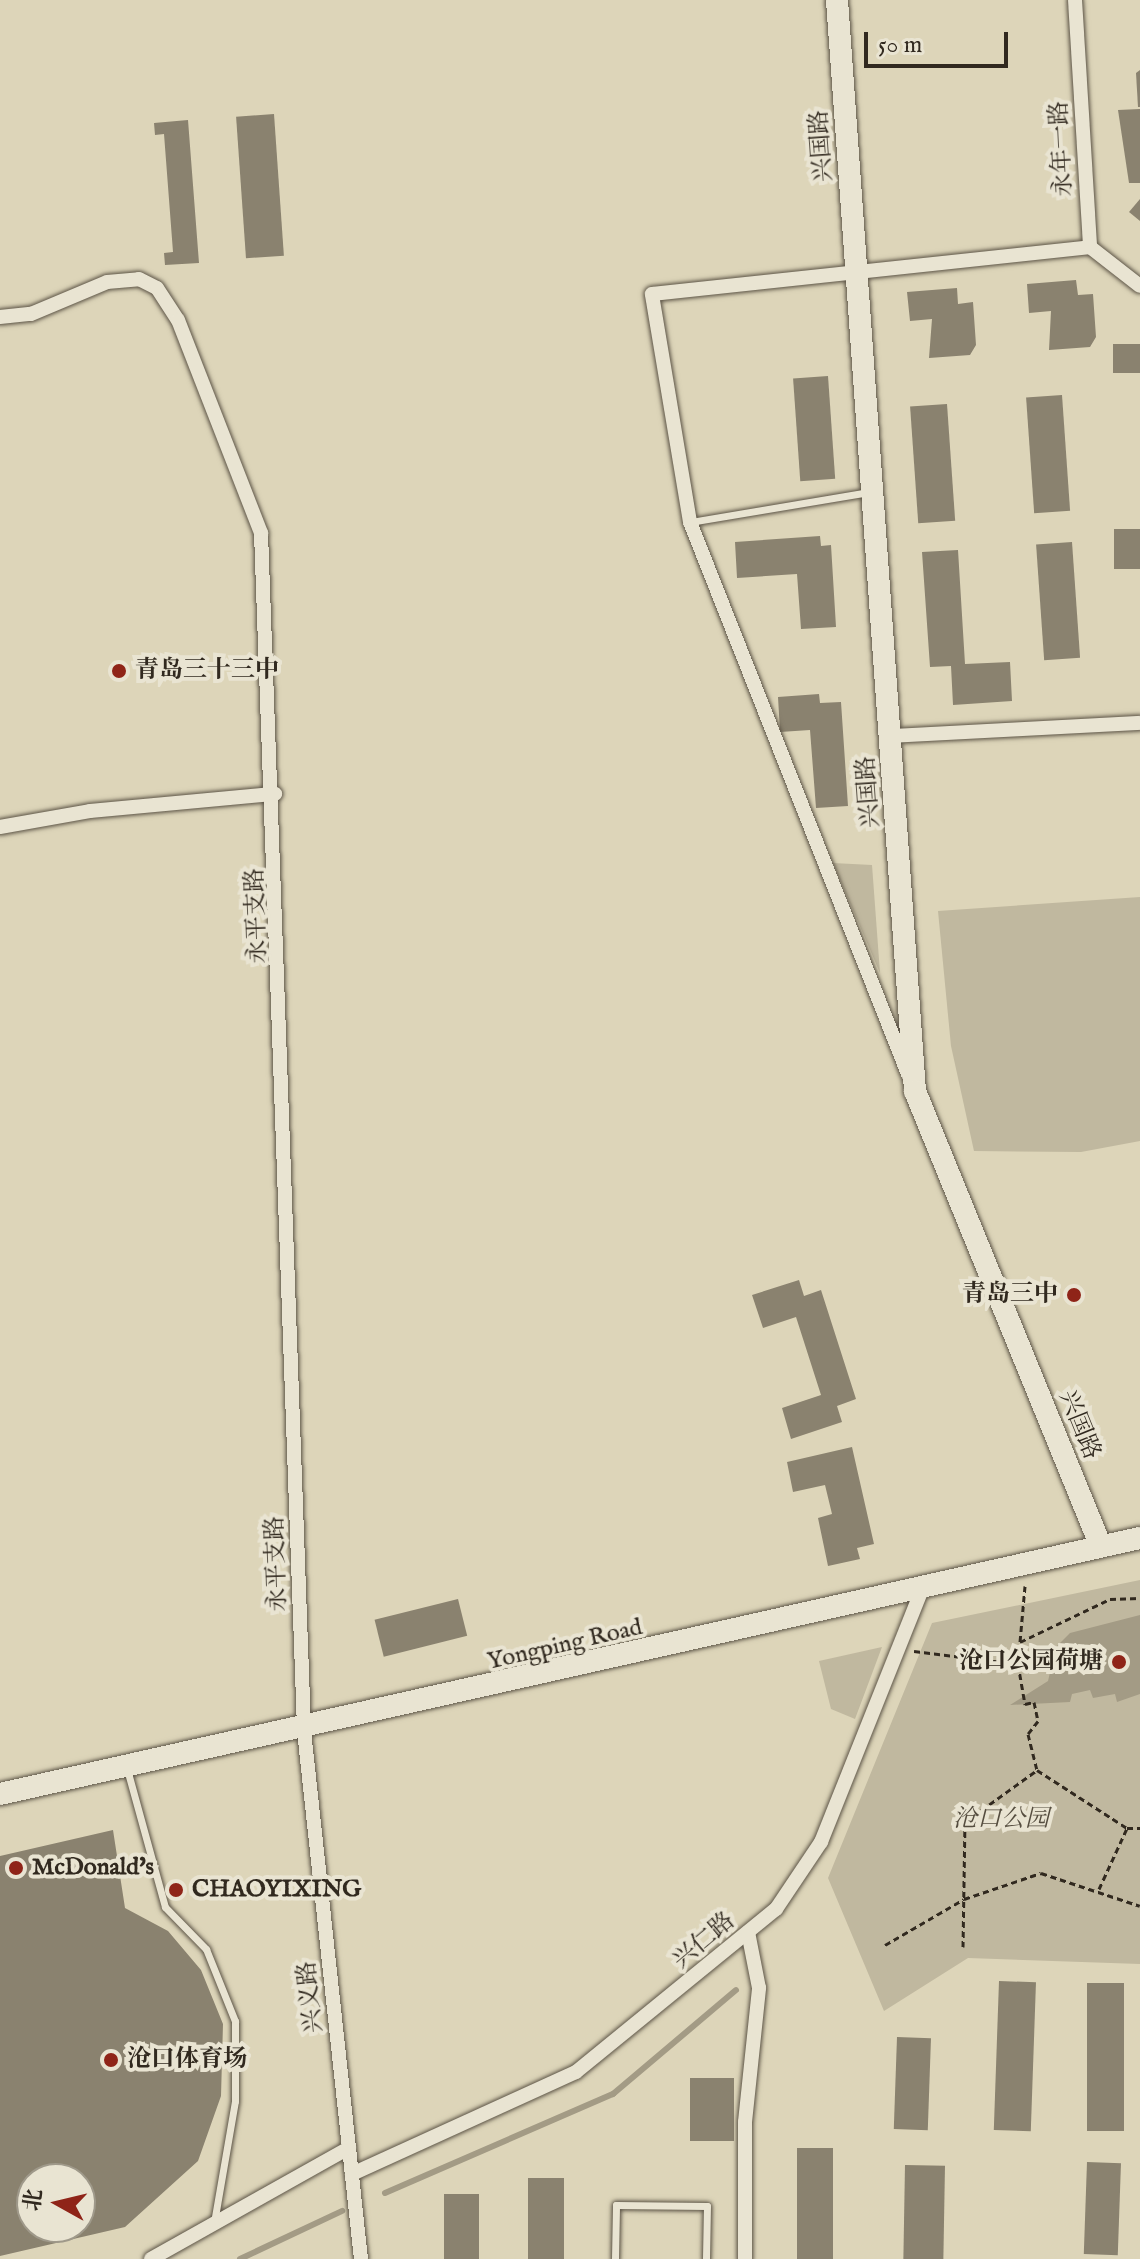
<!DOCTYPE html>
<meta charset="utf-8">
<style>
body{margin:0}
#map{position:relative;width:1140px;height:2259px;overflow:hidden;background:#ddd5b9;font-family:"IM FELL English","Noto Serif SC",serif}
div>[style]{position:absolute}
.green>*{inset:0;background:#c0b89f}
.water>*{inset:0;background:#a39b85}
.stream>*{height:6px;margin:-3px;padding:0 3px;transform-origin:3px;border-radius:3px;background:#a39b85}
.building>*{inset:0;background:#8a826f;transform-origin:0 0}
.path>*{height:3px;margin-top:-1.5px;transform-origin:0;background:repeating-linear-gradient(90deg,#31291f 0 6px,transparent 0 10px)}
.roads{filter:drop-shadow(0 0 2px #5c5446) drop-shadow(0 0 2px #5c5446)}
.lane>*{height:7px;margin:-3.5px;padding:0 3.5px;transform-origin:3.5px;border-radius:3.5px;background:#e9e4d2}
.street>*{height:14px;margin:-7px;padding:0 7px;transform-origin:7px;border-radius:7px;background:#e9e4d2}
.secondary>*{height:22px;margin:-11px;padding:0 11px;transform-origin:11px;border-radius:11px;background:#e9e4d2}
.dots>*{width:22px;height:22px;translate:-50% -50%;box-sizing:border-box;border:4px solid #e9e4d2;border-radius:50%}
span{translate:-50% -50%;white-space:nowrap;text-align:center;line-height:1.15;-webkit-text-stroke:8px #e9e4d2;paint-order:stroke}
.street-label{font-size:24px;color:#31291f}
.poi-label{font-size:24px;color:#31291f;font-weight:700}
.left{translate:0 -50%;text-align:left}
.right{translate:-100% -50%;text-align:right}
.park-label{font-size:24px;color:#554d3f;font-style:italic}
.north{position:absolute;left:16px;top:2163px;width:80px;height:80px;box-sizing:border-box;background:#e9e4d2;border:2px solid #9f998a;border-radius:50%;rotate:278deg;font-size:22px;font-weight:700;line-height:32px;text-align:center;color:#31291f}
.north::after{content:'';display:block;margin:auto;width:28px;height:36px;background:#8f2418;clip-path:polygon(50% 0,100% 100%,50% 72%,0 100%)}
.scale{position:absolute;left:864px;top:32px;width:144px;height:36px;box-sizing:border-box;border:4px solid #31291f;border-top:0;padding-left:10px;font-size:24px;line-height:28px;white-space:nowrap;color:#31291f;-webkit-text-stroke:6px #e9e4d2;paint-order:stroke}
</style>
<div id="map">
<div class="green">
<div style="clip-path:polygon(833px 863px,872px 865px,880px 973px)"></div>
<div style="clip-path:polygon(1140px 897px,1140px 1141px,1081px 1152px,974px 1151px,951px 1046px,938px 911px)"></div>
<div style="clip-path:polygon(1140px 1580px,1140px 1964px,968px 1958px,884px 2011px,828px 1878px,932px 1623px)"></div>
<div style="clip-path:polygon(882px 1647px,855px 1719px,831px 1709px,819px 1661px)"></div>
</div>
<div class="water">
<div style="clip-path:polygon(1140px 1615px,1140px 1694px,1117px 1702px,1115px 1694px,1093px 1698px,1090px 1690px,1072px 1694px,1070px 1702px,1010px 1705px,1048px 1681px,1056px 1647px,1070px 1633px)"></div>
</div>
<div class="stream">
<div style="left:385px;top:2193px;width:249px;rotate:-23.5deg"></div>
<div style="left:613px;top:2094px;width:161px;rotate:-40.2deg"></div>
<div style="left:240px;top:2259px;width:113px;rotate:-25.2deg"></div>
</div>
<div class="building">
<div style="clip-path:polygon(1140px 70px,1140px 107px,1138px 107px,1136px 73px)"></div>
<div style="clip-path:polygon(1140px 109px,1140px 183px,1129px 183px,1118px 110px)"></div>
<div style="left:274px;top:114px;width:142px;height:38px;rotate:86deg"></div>
<div style="clip-path:polygon(188px 120px,199px 263px,165px 265px,164px 253px,173px 252px,164px 134px,155px 135px,154px 123px)"></div>
<div style="clip-path:polygon(1140px 199px,1140px 221px,1129px 212px)"></div>
<div style="clip-path:polygon(1076px 280px,1078px 295px,1093px 294px,1096px 337px,1090px 347px,1049px 350px,1051px 311px,1029px 313px,1027px 284px)"></div>
<div style="clip-path:polygon(957px 288px,958px 304px,973px 302px,976px 345px,970px 355px,929px 358px,932px 319px,910px 321px,907px 292px)"></div>
<div style="left:1140px;top:344px;width:29px;height:27px;rotate:90deg"></div>
<div style="left:828px;top:376px;width:103px;height:35px;rotate:86deg"></div>
<div style="left:1062px;top:395px;width:116px;height:36px;rotate:86deg"></div>
<div style="left:947px;top:404px;width:117px;height:37px;rotate:86deg"></div>
<div style="left:1140px;top:529px;width:40px;height:26px;rotate:90deg"></div>
<div style="clip-path:polygon(820px 536px,821px 546px,831px 545px,836px 627px,801px 629px,797px 574px,737px 578px,735px 542px)"></div>
<div style="left:1072px;top:542px;width:116px;height:36px;rotate:86deg"></div>
<div style="clip-path:polygon(958px 550px,965px 664px,1010px 662px,1012px 701px,953px 705px,951px 666px,930px 667px,922px 552px)"></div>
<div style="clip-path:polygon(819px 694px,820px 703px,841px 702px,848px 806px,816px 808px,810px 730px,780px 732px,778px 697px)"></div>
<div style="clip-path:polygon(799px 1280px,804px 1296px,821px 1290px,856px 1399px,837px 1406px,842px 1422px,791px 1439px,782px 1408px,821px 1395px,796px 1317px,763px 1328px,752px 1295px)"></div>
<div style="clip-path:polygon(852px 1447px,874px 1544px,857px 1548px,860px 1559px,828px 1566px,818px 1518px,832px 1514px,825px 1485px,793px 1492px,787px 1462px)"></div>
<div style="left:458px;top:1599px;width:38px;height:86px;rotate:76deg"></div>
<div style="clip-path:polygon(evenodd,113px 1830px,125px 1908px,168px 1931px,201px 1970px,223px 2024px,221px 2096px,198px 2161px,125px 2227px,0 2256px,0 1856px,113px 1830px,32px 2179px,80px 2179px,80px 2227px,32px 2227px,32px 2179px)"></div>
<div style="left:999px;top:1981px;width:37px;height:149px;rotate:2deg"></div>
<div style="left:1087px;top:1983px;width:37px;height:148px"></div>
<div style="left:897px;top:2037px;width:34px;height:92px;rotate:2deg"></div>
<div style="left:690px;top:2078px;width:44px;height:63px"></div>
<div style="left:797px;top:2148px;width:36px;height:111px"></div>
<div style="left:1087px;top:2162px;width:34px;height:92px;rotate:2deg"></div>
<div style="left:905px;top:2165px;width:40px;height:94px;rotate:1deg"></div>
<div style="left:528px;top:2178px;width:36px;height:81px"></div>
<div style="left:444px;top:2194px;width:35px;height:65px"></div>
</div>
<div class="path">
<div style="left:1025px;top:1586px;width:78px;rotate:95.1deg"></div>
<div style="left:1018px;top:1664px;width:41px;rotate:80.1deg"></div>
<div style="left:1025px;top:1704px;width:9px;rotate:-13deg"></div>
<div style="left:1034px;top:1702px;width:19px;rotate:78deg"></div>
<div style="left:1038px;top:1721px;width:16px;rotate:128deg"></div>
<div style="left:1028px;top:1734px;width:37px;rotate:76deg"></div>
<div style="left:1020px;top:1642px;width:100px;rotate:-25.5deg"></div>
<div style="left:1110px;top:1599px;width:30px;rotate:-2deg"></div>
<div style="left:914px;top:1651px;width:105px;rotate:7.1deg"></div>
<div style="left:1099px;top:1889px;width:67px;rotate:-65.3deg"></div>
<div style="left:1127px;top:1828px;width:13px"></div>
<div style="left:885px;top:1945px;width:91px;rotate:-30.2deg"></div>
<div style="left:964px;top:1899px;width:81px;rotate:-18.7deg"></div>
<div style="left:1041px;top:1873px;width:104px;rotate:18.4deg"></div>
<div style="left:963px;top:1947px;width:125px;rotate:-89.1deg"></div>
<div style="left:965px;top:1822px;width:89px;rotate:-35.8deg"></div>
<div style="left:1037px;top:1770px;width:107px;rotate:32.8deg"></div>
</div>
<div class="roads">
<div class="lane">
<div style="left:690px;top:522px;width:181px;rotate:-9.5deg"></div>
<div style="left:127px;top:1769px;width:143px;rotate:74.6deg"></div>
<div style="left:165px;top:1907px;width:59px;rotate:45.7deg"></div>
<div style="left:206px;top:1949px;width:78px;rotate:68.1deg"></div>
<div style="left:235px;top:2021px;width:80px;rotate:90deg"></div>
<div style="left:235px;top:2101px;width:123px;rotate:99.8deg"></div>
<div style="left:615px;top:2259px;width:54px;rotate:-88.9deg"></div>
<div style="left:616px;top:2205px;width:91px;rotate:0.6deg"></div>
<div style="left:707px;top:2206px;width:53px;rotate:91.1deg"></div>
</div>
<div class="street">
<div style="left:1075px;top:0;width:247px;rotate:86.5deg"></div>
<div style="left:0;top:317px;width:31px;rotate:-6deg"></div>
<div style="left:31px;top:314px;width:82px;rotate:-22.8deg"></div>
<div style="left:107px;top:282px;width:32px;rotate:-5deg"></div>
<div style="left:139px;top:279px;width:20px;rotate:27deg"></div>
<div style="left:157px;top:288px;width:38px;rotate:57deg"></div>
<div style="left:178px;top:320px;width:229px;rotate:68.7deg"></div>
<div style="left:261px;top:533px;width:1199px;rotate:87.94deg"></div>
<div style="left:304px;top:1731px;width:531px;rotate:83.84deg"></div>
<div style="left:891px;top:736px;width:249px;rotate:-3deg"></div>
<div style="left:0;top:827px;width:91px;rotate:-10.1deg"></div>
<div style="left:90px;top:811px;width:186px;rotate:-5.3deg"></div>
<div style="left:908px;top:1074px;width:593px;rotate:-111.55deg"></div>
<div style="left:690px;top:522px;width:231px;rotate:-99.5deg"></div>
<div style="left:652px;top:294px;width:441px;rotate:-6.1deg"></div>
<div style="left:1090px;top:247px;width:63px;rotate:38deg"></div>
<div style="left:352px;top:2174px;width:246px;rotate:-24.5deg"></div>
<div style="left:576px;top:2072px;width:258px;rotate:-39.2deg"></div>
<div style="left:776px;top:1909px;width:81px;rotate:-56.1deg"></div>
<div style="left:821px;top:1842px;width:272px;rotate:-68.2deg"></div>
<div style="left:151px;top:2259px;width:227px;rotate:-29.3deg"></div>
<div style="left:745px;top:2259px;width:137px;rotate:-90deg"></div>
<div style="left:745px;top:2122px;width:135px;rotate:-84deg"></div>
<div style="left:759px;top:1988px;width:57px;rotate:-101.1deg"></div>
</div>
<div class="secondary">
<div style="left:837px;top:0;width:1094px;rotate:85.91deg"></div>
<div style="left:915px;top:1091px;width:492px;rotate:67.8deg"></div>
<div style="left:0;top:1794px;width:1168px;rotate:-12.66deg"></div>
</div>
</div>
<div class="dots">
<div style="left:119px;top:671px;background:#8f2418"></div>
<div style="left:1074px;top:1295px;background:#8f2418"></div>
<div style="left:1119px;top:1662px;background:#8f2418"></div>
<div style="left:16px;top:1868px;background:#8f2418"></div>
<div style="left:176px;top:1890px;background:#8f2418"></div>
<div style="left:111px;top:2060px;background:#8f2418"></div>
</div>
<div class="street-label">
<span style="left:822px;top:146px;rotate:-94deg">兴国路</span>
<span style="left:1062px;top:149px;rotate:-93deg">永年一路</span>
<span style="left:869px;top:792px;rotate:-94deg">兴国路</span>
<span style="left:257px;top:916px;rotate:-92deg">永平支路</span>
<span style="left:1079px;top:1425px;rotate:68deg">兴国路</span>
<span style="left:277px;top:1564px;rotate:-92deg">永平支路</span>
<span style="left:565px;top:1645px;rotate:-13deg">Yongping Road</span>
<span style="left:704px;top:1941px;rotate:-40deg">兴仁路</span>
<span style="left:311px;top:1997px;rotate:-96deg">兴义路</span>
</div>
<div class="poi-label">
<span class="left" style="left:135px;top:671px">青岛三十三中</span>
<span class="right" style="left:1058px;top:1295px">青岛三中</span>
<span class="right" style="left:1103px;top:1662px">沧口公园荷塘</span>
<span class="left" style="left:32px;top:1868px">McDonald's</span>
<span class="left" style="left:192px;top:1890px">CHAOYIXING</span>
<span class="left" style="left:127px;top:2060px">沧口体育场</span>
</div>
<div class="park-label">
<span style="left:1001px;top:1820px">沧口公园</span>
</div>
<div class="north">北</div>
<div class="scale">50 m</div>
</div>
